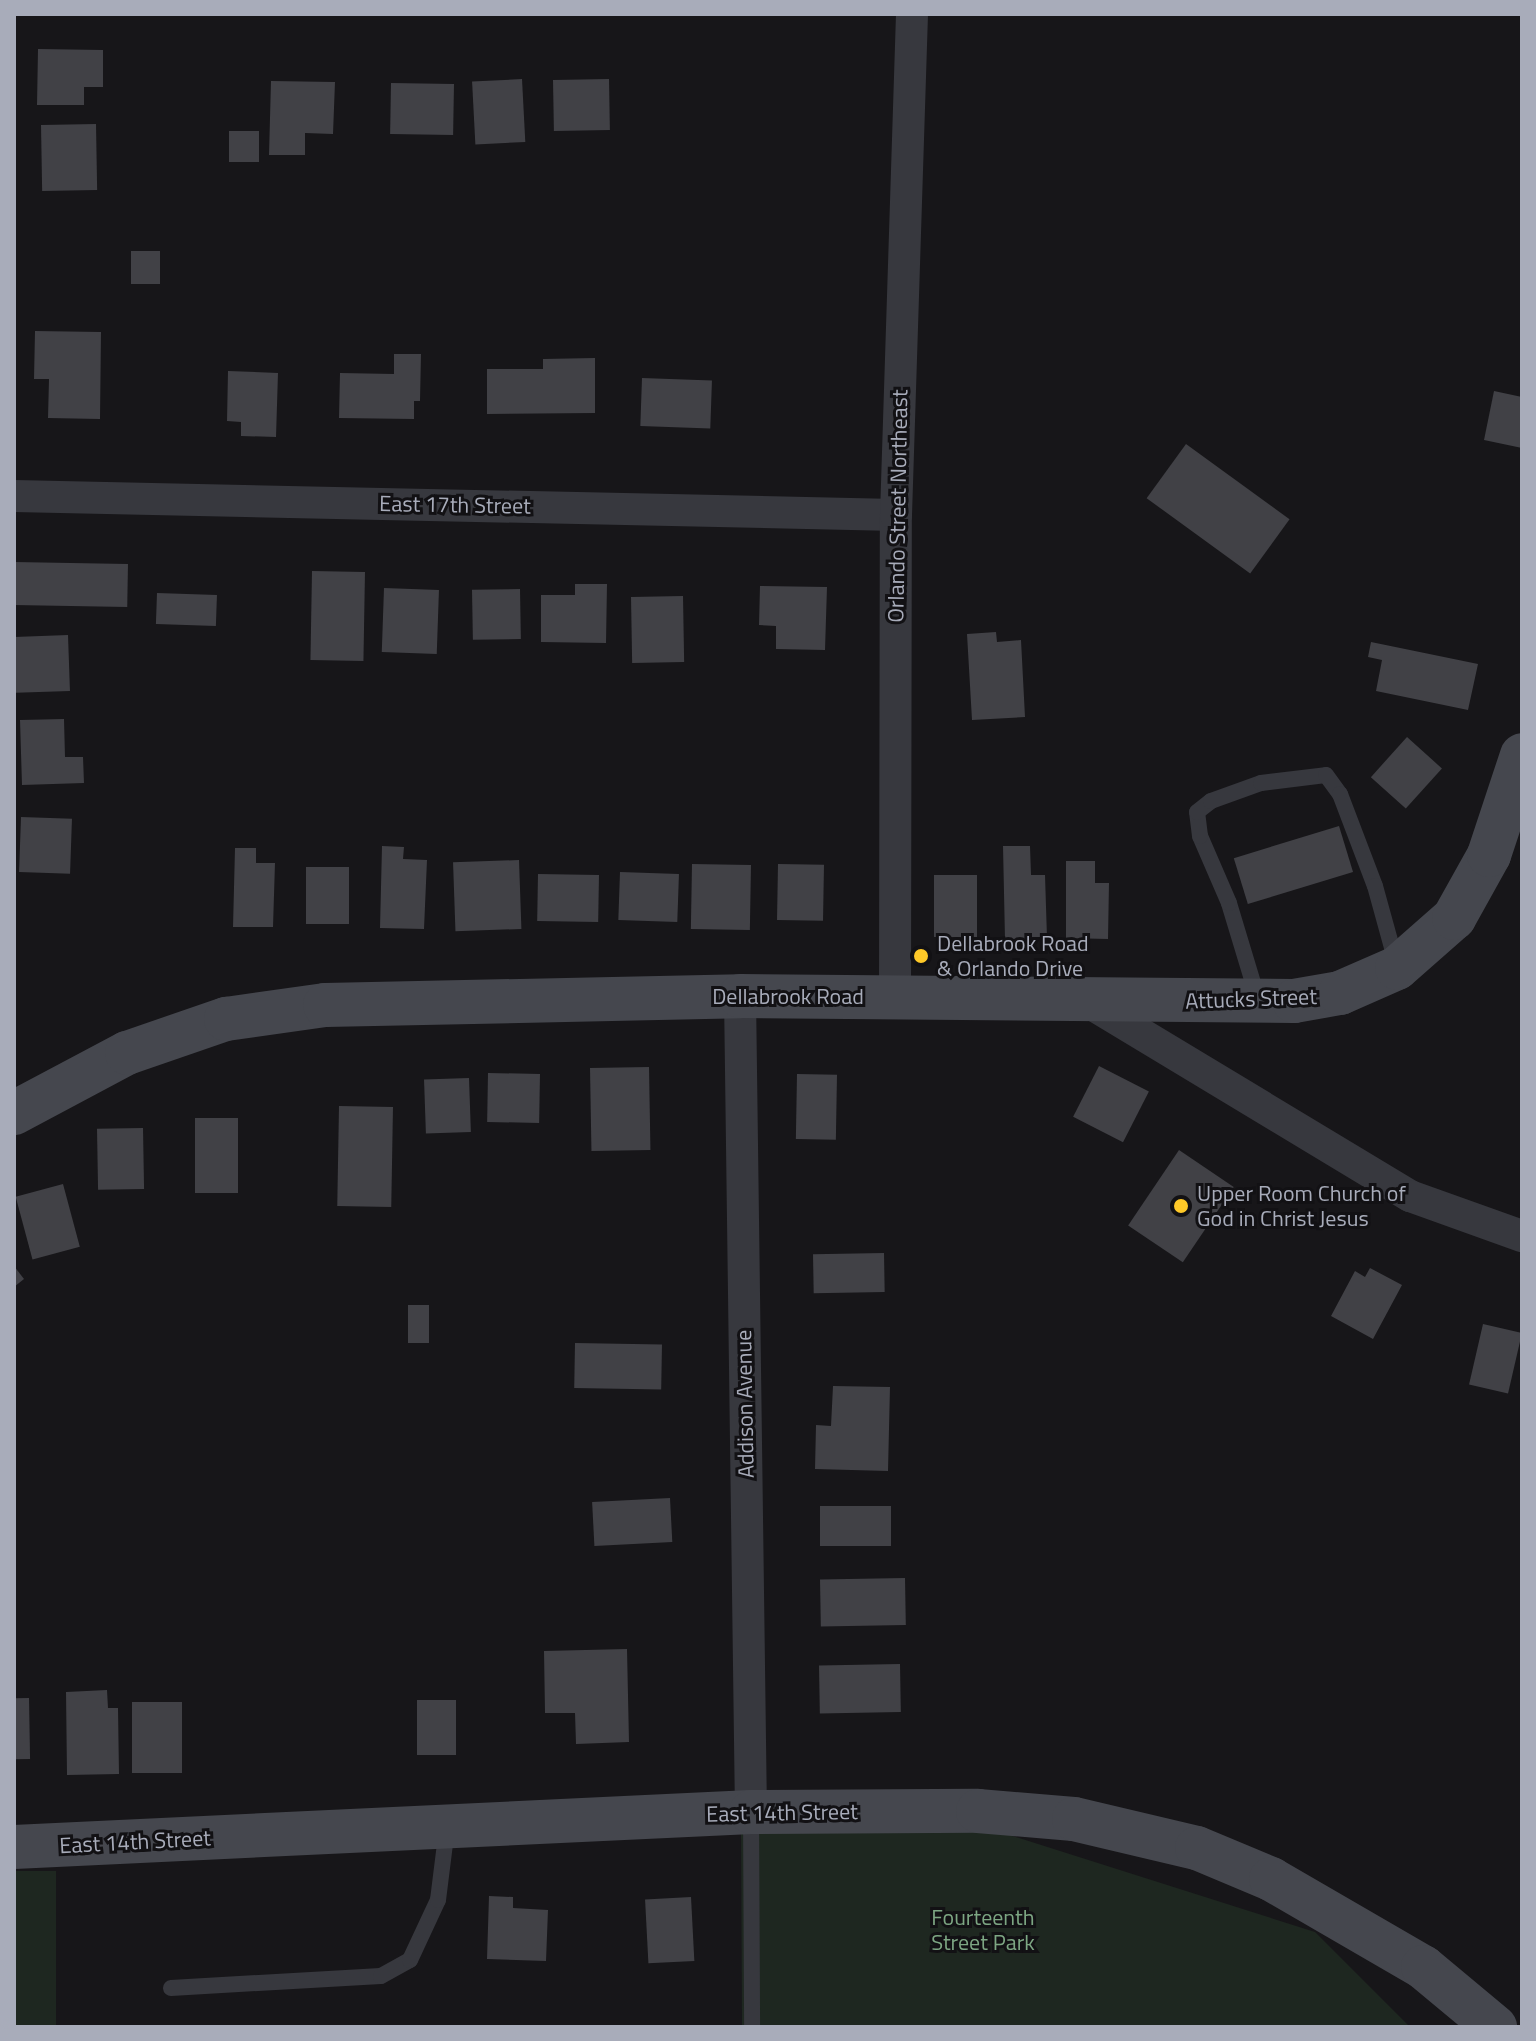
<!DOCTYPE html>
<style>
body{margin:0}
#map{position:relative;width:1536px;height:2041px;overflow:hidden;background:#171619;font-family:"Titillium Web",sans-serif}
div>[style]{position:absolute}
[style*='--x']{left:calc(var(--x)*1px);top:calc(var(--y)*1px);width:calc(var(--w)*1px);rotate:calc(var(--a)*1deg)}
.green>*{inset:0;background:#1e2720;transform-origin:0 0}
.building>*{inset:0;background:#414146;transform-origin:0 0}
.lane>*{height:16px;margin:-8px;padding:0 8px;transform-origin:8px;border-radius:8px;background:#37383e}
.street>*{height:32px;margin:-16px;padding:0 16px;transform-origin:16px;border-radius:16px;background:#37383e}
.secondary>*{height:44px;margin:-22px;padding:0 22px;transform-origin:22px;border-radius:22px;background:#45474e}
.dots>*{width:22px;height:22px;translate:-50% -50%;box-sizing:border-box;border:4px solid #121114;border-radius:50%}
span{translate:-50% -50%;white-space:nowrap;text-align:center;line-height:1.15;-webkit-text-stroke:6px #121114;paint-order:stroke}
.street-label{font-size:22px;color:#a8acba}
.poi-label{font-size:22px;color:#a8acba}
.left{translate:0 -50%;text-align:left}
.park-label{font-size:22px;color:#7da683}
.frame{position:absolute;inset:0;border:16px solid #a8acba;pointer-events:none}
</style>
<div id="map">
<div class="green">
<div style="clip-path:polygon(994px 1830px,1315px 1932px,1410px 2027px,742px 2027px,741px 1833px)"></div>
<div style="left:56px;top:1871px;width:156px;height:42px;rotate:90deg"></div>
</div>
<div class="building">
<div style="clip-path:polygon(38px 49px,103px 50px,103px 87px,84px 87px,84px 105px,37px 105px)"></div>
<div style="left:522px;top:79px;width:63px;height:50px;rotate:87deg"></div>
<div style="left:609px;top:79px;width:51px;height:56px;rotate:89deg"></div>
<div style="clip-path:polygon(271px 81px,335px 82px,333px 134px,305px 133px,305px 155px,269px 155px)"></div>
<div style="left:391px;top:83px;width:63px;height:51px;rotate:1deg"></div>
<div style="left:96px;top:124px;width:66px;height:55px;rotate:89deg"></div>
<div style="left:229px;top:131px;width:30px;height:31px"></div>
<div style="left:131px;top:251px;width:29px;height:33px"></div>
<div style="clip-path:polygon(35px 331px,101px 332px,100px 419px,48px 418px,49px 379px,34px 379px)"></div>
<div style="clip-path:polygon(394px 354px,421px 354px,420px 401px,414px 401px,414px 419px,339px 418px,340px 373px,394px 374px)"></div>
<div style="clip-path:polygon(595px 358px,595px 413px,487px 414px,487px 369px,543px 369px,543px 359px)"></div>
<div style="clip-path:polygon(228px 371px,278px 373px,276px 437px,241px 436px,241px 422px,227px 421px)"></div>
<div style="left:642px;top:378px;width:70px;height:48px;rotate:2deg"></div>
<div style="clip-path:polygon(1494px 391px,1522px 397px,1522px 448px,1484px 440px)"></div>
<div style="left:1186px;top:444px;width:128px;height:67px;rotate:36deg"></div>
<div style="left:14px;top:562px;width:114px;height:43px;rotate:1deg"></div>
<div style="left:312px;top:571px;width:53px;height:89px;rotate:1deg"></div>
<div style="clip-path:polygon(575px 584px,607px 584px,606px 643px,541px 642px,541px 595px,575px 595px)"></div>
<div style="clip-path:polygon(760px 586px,827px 587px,825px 650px,776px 649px,776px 626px,759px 625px)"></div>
<div style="left:384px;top:588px;width:55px;height:64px;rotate:2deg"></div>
<div style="left:520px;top:589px;width:50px;height:48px;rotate:89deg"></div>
<div style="left:157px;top:593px;width:60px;height:31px;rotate:2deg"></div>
<div style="left:683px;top:596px;width:66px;height:52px;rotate:89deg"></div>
<div style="clip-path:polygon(996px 632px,997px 642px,1021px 640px,1025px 717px,972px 720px,967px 634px)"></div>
<div style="left:68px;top:635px;width:56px;height:54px;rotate:88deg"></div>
<div style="clip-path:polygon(1371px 642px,1478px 664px,1468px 710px,1376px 691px,1382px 660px,1368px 657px)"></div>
<div style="clip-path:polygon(64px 719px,65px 757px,83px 757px,84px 783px,22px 785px,20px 720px)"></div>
<div style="left:1407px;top:737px;width:47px;height:54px;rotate:42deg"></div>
<div style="left:21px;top:817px;width:51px;height:55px;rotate:2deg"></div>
<div style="left:1339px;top:826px;width:48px;height:110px;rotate:73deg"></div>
<div style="clip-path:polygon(382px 846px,404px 847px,403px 859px,427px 860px,424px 929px,380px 928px)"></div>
<div style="clip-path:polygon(1003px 846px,1030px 846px,1031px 875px,1045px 875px,1047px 938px,1005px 940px)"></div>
<div style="clip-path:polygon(235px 848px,256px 848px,256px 863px,275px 863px,273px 927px,233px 927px)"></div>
<div style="left:519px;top:860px;width:69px;height:66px;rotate:88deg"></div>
<div style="clip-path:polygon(1066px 861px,1095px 861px,1095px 883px,1109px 883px,1108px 939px,1066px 938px)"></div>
<div style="left:692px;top:864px;width:59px;height:65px;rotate:1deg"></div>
<div style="left:778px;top:864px;width:46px;height:56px;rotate:1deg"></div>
<div style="left:306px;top:867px;width:43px;height:57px"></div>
<div style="left:620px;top:872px;width:59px;height:48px;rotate:2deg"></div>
<div style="left:538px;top:874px;width:61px;height:47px;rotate:1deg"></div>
<div style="left:934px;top:875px;width:43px;height:62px"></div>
<div style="left:1099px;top:1066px;width:56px;height:57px;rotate:27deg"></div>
<div style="left:649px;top:1067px;width:83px;height:59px;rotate:89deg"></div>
<div style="left:488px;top:1073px;width:52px;height:49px;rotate:1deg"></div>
<div style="left:797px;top:1074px;width:40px;height:65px;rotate:1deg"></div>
<div style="left:469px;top:1078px;width:54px;height:45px;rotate:88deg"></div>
<div style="left:339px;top:1106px;width:54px;height:100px;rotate:1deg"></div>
<div style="left:195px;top:1118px;width:43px;height:75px"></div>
<div style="left:143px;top:1128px;width:61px;height:46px;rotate:89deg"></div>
<div style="left:1179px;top:1150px;width:66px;height:91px;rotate:34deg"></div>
<div style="left:63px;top:1184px;width:65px;height:49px;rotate:75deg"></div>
<div style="left:884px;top:1253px;width:39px;height:71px;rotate:89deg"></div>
<div style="clip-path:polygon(14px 1266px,24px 1279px,14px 1287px)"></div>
<div style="clip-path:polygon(1370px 1268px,1402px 1285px,1373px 1339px,1331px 1316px,1355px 1271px,1365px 1277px)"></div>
<div style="left:408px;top:1305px;width:21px;height:38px"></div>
<div style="left:1483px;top:1324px;width:40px;height:62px;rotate:13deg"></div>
<div style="left:575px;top:1343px;width:87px;height:45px;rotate:1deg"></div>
<div style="clip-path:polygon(833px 1386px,890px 1387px,888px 1471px,815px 1469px,816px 1425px,831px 1426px)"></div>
<div style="left:670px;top:1498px;width:44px;height:78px;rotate:87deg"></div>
<div style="left:820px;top:1506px;width:71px;height:40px"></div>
<div style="left:905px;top:1578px;width:47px;height:85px;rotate:89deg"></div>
<div style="clip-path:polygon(627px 1649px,629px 1742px,576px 1744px,575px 1713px,545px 1713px,544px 1651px)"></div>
<div style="left:900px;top:1664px;width:48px;height:81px;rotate:89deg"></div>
<div style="clip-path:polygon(107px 1690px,108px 1708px,118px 1708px,119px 1774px,67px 1775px,66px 1692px)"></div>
<div style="left:29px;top:1698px;width:61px;height:15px;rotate:89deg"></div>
<div style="left:417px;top:1700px;width:39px;height:55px"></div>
<div style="left:132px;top:1702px;width:50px;height:71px"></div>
<div style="clip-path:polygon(489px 1896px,513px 1897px,513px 1908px,548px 1910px,546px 1961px,487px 1959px)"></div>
<div style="left:691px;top:1897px;width:64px;height:46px;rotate:87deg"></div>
</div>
<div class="lane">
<div style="--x:1257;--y:996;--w:97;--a:-106.8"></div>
<div style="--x:1229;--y:903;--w:73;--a:-113.4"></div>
<div style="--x:1200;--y:836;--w:24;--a:-97"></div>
<div style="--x:1197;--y:812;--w:18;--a:-38"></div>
<div style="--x:1211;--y:801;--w:53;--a:-19.8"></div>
<div style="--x:1261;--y:783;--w:65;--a:-7"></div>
<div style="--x:1326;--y:775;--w:24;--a:54"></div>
<div style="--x:1340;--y:794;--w:98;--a:69.2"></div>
<div style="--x:1375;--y:886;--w:79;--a:74.6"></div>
<div style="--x:751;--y:1813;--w:214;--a:89.7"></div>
<div style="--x:171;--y:1988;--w:210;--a:-3.3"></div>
<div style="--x:381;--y:1976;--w:33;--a:-29"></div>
<div style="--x:410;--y:1960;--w:66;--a:-65"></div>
<div style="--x:438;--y:1900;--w:73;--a:-82.9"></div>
</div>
<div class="street">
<div style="--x:14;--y:496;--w:882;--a:1.23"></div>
<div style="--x:740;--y:996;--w:816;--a:89.23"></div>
<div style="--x:895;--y:997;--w:482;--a:-89.9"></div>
<div style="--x:896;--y:515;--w:501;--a:-88.17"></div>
<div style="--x:1085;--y:1000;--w:380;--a:31.1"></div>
<div style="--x:1410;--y:1196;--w:119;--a:19.7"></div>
</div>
<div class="secondary">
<div style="--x:14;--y:1113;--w:128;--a:-28"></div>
<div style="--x:127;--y:1053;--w:105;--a:-19"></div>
<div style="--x:226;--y:1019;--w:100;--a:-8"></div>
<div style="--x:325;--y:1005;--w:415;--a:-1.2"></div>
<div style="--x:740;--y:996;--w:554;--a:0.52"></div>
<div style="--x:1294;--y:1001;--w:47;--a:-9.9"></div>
<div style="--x:1340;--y:993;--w:62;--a:-23.7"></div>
<div style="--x:1397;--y:968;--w:76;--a:-41.3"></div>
<div style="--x:1454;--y:918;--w:72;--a:-60.9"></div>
<div style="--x:1489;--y:855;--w:105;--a:-71.7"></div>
<div style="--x:14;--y:1847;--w:738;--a:-2.72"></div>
<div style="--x:751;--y:1812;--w:227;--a:-0.3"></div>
<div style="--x:978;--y:1811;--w:96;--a:4.8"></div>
<div style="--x:1074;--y:1819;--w:126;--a:13.3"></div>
<div style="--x:1197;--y:1848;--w:80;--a:22.7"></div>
<div style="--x:1271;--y:1879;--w:176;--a:30.1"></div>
<div style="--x:1423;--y:1967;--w:94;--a:39.8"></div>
</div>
<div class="dots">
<div style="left:921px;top:956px;background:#ffc928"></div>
<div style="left:1181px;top:1206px;background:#ffc928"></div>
</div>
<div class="street-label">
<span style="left:455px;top:505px;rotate:1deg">East 17th Street</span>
<span style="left:898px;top:506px;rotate:-89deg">Orlando Street Northeast</span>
<span style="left:788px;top:997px">Dellabrook Road</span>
<span style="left:1251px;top:999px;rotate:-2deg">Attucks Street</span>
<span style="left:745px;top:1404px;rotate:-91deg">Addison Avenue</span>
<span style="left:782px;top:1813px;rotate:-1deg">East 14th Street</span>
<span style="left:135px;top:1842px;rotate:-3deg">East 14th Street</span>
</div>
<div class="poi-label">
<span class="left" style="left:937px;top:956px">Dellabrook Road<br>&amp; Orlando Drive</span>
<span class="left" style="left:1197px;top:1206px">Upper Room Church of<br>God in Christ Jesus</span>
</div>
<div class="park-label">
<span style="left:983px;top:1930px">Fourteenth<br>Street Park</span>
</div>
<div class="frame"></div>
</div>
